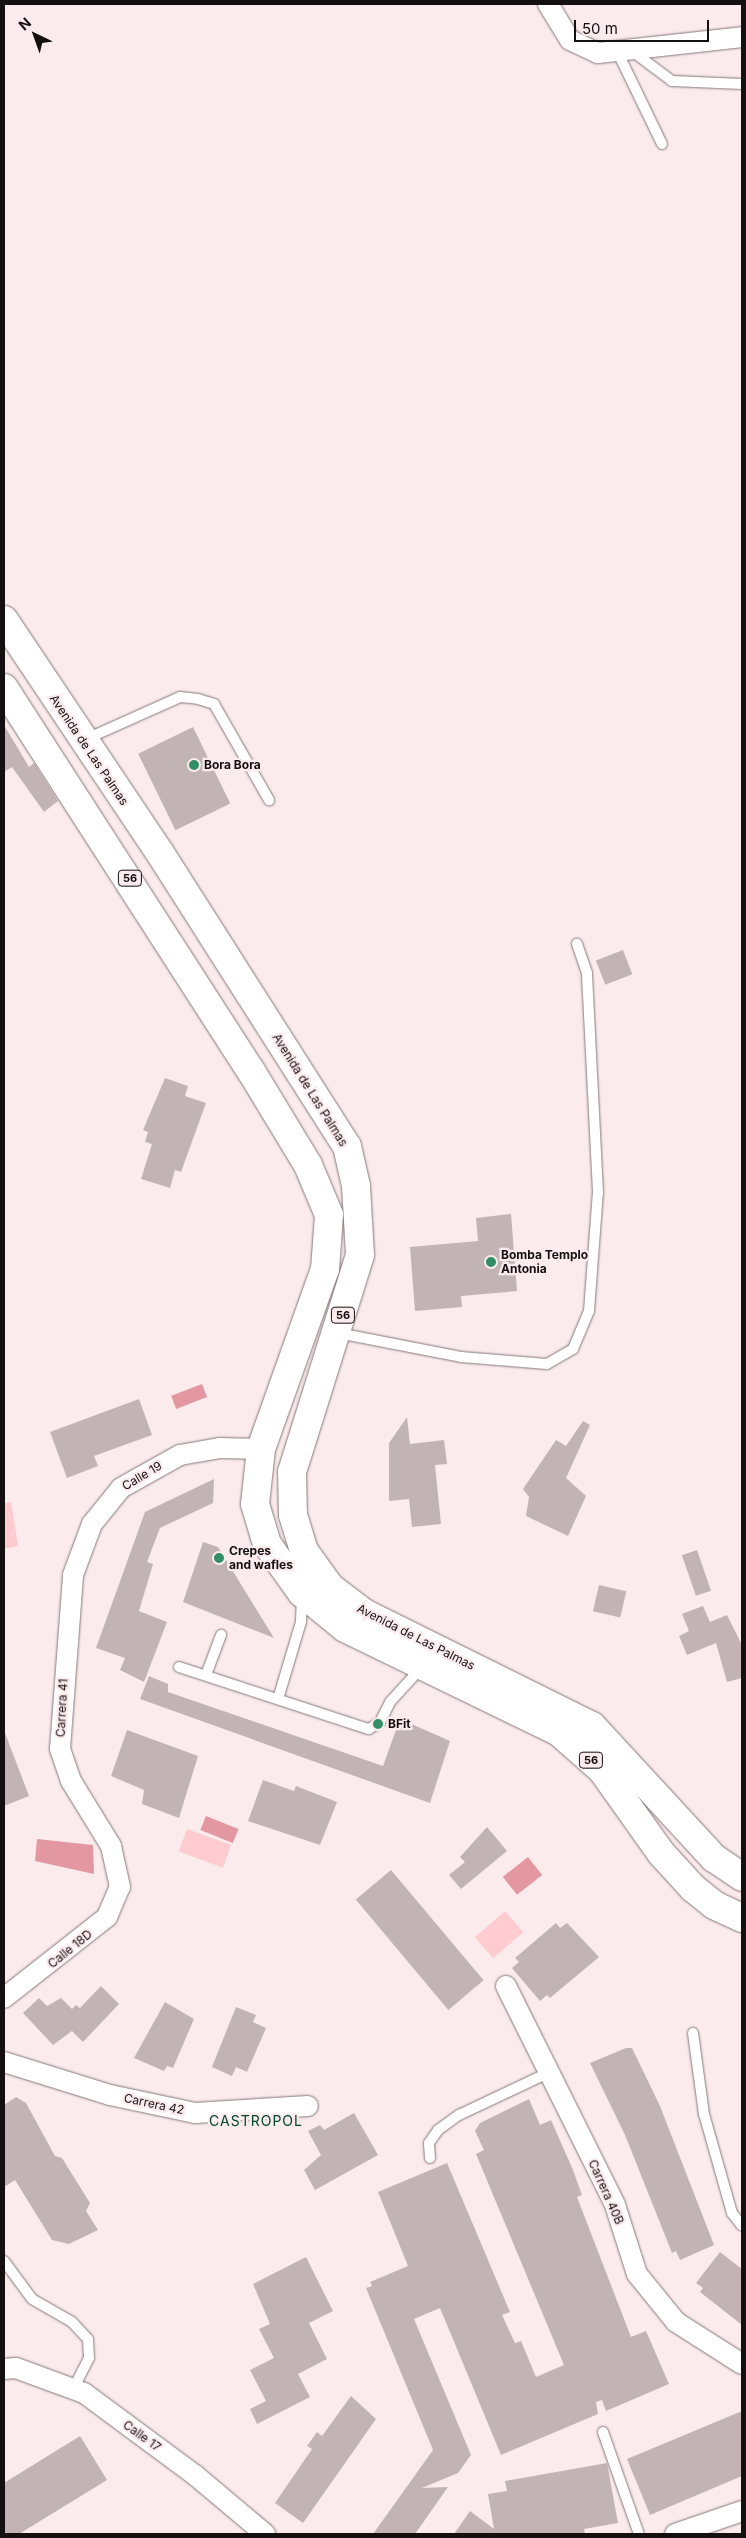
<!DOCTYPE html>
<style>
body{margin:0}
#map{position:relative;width:746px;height:2538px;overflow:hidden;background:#fbebed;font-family:Inter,sans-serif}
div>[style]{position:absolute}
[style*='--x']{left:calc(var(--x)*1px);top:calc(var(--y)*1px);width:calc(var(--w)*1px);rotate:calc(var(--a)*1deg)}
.green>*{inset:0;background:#fdcbd0;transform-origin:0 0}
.water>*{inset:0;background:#e397a1;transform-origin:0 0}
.building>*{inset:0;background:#c2b4b5;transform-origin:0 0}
.roads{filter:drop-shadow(0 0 1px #857879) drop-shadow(0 0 1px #857879)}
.lane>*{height:10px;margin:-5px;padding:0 5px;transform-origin:5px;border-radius:5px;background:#fff}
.street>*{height:20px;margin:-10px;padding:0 10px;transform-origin:10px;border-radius:10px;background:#fff}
.primary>*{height:28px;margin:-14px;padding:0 14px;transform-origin:14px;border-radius:14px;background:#fff}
.dots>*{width:14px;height:14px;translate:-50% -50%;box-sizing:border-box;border:2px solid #fbebed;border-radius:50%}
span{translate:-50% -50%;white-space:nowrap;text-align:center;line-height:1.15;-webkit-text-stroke:4.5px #fbebed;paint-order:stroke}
.shield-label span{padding:1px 4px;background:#fbebed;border:1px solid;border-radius:4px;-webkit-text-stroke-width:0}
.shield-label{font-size:11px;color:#140f10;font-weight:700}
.street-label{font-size:12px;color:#140f10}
.poi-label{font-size:12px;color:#140f10;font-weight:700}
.left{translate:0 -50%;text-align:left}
.neighbourhood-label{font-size:14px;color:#00482d;letter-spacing:1px}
.frame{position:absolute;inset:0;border:5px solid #140f10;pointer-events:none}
.north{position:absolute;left:10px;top:10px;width:50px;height:50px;-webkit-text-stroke:4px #fbebed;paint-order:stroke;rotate:318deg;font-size:14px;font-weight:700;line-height:20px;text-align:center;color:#140f10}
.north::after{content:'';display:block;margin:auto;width:18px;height:22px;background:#140f10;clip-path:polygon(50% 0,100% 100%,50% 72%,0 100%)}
.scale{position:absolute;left:574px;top:20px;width:135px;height:22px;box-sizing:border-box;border:2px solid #140f10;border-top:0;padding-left:6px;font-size:15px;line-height:18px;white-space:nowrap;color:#140f10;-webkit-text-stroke:4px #fbebed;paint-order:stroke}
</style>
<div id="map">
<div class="green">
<div style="clip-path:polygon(11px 1502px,18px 1546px,4px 1549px,4px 1503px)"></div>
<div style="left:187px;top:1829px;width:47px;height:24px;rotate:20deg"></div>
<div style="left:505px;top:1911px;width:28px;height:40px;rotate:49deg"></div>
</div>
<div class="water">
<div style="left:202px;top:1384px;width:14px;height:33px;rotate:69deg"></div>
<div style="left:206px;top:1816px;width:35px;height:15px;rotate:22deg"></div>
<div style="clip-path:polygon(37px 1839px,93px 1845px,94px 1874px,35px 1861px)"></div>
<div style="left:528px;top:1857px;width:23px;height:32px;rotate:52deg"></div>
</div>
<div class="building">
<div style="clip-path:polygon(4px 725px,29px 767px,34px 763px,58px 801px,44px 812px,12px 767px,4px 772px)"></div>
<div style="left:193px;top:727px;width:85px;height:61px;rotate:64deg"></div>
<div style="left:623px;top:950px;width:26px;height:29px;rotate:69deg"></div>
<div style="clip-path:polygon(165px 1078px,188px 1086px,185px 1096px,206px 1103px,181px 1172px,175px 1170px,170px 1188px,141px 1179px,152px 1144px,145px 1142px,148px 1132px,143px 1130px)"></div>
<div style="clip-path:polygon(511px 1214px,517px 1291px,461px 1296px,462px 1307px,415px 1311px,410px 1247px,478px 1241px,476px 1218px)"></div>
<div style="clip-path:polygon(139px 1399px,152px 1435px,94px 1456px,98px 1466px,67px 1478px,50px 1432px)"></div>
<div style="clip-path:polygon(407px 1417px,410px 1444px,444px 1440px,447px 1464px,435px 1465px,441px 1524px,412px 1527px,409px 1499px,389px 1501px,389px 1443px)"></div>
<div style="clip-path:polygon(583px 1421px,590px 1425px,566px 1478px,586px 1496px,568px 1536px,526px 1516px,529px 1497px,523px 1489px,556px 1440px,566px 1446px)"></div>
<div style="clip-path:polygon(214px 1479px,213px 1503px,160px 1528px,147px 1562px,153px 1564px,139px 1611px,167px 1622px,144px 1682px,120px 1670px,125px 1658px,96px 1648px,145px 1512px)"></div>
<div style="clip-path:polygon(203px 1542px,218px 1547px,274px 1638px,183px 1602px)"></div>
<div style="left:697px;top:1550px;width:43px;height:16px;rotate:71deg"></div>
<div style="left:599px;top:1585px;width:28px;height:27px;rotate:13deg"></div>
<div style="clip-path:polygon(703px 1606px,710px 1622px,727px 1615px,742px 1645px,742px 1678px,727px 1682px,716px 1643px,687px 1655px,679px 1636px,689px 1631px,682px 1614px)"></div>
<div style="clip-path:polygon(149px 1676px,168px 1684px,168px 1692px,383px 1766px,400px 1719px,450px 1741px,430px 1803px,140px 1699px)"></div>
<div style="clip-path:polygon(127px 1730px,198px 1756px,179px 1818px,142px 1804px,144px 1790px,111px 1776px)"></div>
<div style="clip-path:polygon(5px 1733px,29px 1796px,4px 1806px,4px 1734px)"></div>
<div style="clip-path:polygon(263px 1780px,294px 1791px,296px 1786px,337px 1802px,320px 1845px,248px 1821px)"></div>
<div style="clip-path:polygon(487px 1827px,507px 1851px,461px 1889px,449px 1875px,465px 1862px,460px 1857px)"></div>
<div style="left:391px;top:1870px;width:144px;height:46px;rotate:50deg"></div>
<div style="clip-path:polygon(556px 1923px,560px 1928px,567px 1923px,599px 1957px,550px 1998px,547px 1995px,540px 2001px,512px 1968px,519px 1962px,515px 1958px)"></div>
<div style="clip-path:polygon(101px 1986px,119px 2004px,83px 2042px,72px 2031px,53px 2045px,23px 2013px,39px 1998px,47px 2006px,61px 1998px,72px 2009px,76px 2005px,80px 2008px)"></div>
<div style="clip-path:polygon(165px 2002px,194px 2019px,173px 2068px,167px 2066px,164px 2071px,134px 2058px)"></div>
<div style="clip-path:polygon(236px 2007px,256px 2015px,253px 2022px,266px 2028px,247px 2072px,236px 2067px,232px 2076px,212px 2067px)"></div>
<div style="clip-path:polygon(626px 2048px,632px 2048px,660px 2106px,714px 2245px,680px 2260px,676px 2251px,672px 2253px,625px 2135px,590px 2063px)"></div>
<div style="clip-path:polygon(16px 2097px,26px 2103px,55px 2156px,62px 2158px,90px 2203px,86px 2211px,98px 2230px,69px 2244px,52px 2240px,15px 2180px,4px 2187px,4px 2105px)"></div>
<div style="clip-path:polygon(529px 2099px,540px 2125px,551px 2120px,573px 2170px,582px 2195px,577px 2197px,631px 2337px,646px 2331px,669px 2384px,606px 2411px,602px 2400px,596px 2402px,598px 2414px,501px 2455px,440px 2308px,414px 2319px,471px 2455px,458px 2473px,422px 2488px,448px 2487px,415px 2534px,373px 2534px,433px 2450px,366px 2288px,372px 2286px,370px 2282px,408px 2266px,378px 2192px,447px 2163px,510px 2312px,502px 2315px,515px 2343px,521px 2341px,536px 2377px,564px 2365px,476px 2154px,484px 2150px,475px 2131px,480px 2123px)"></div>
<div style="clip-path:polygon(354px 2113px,378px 2155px,315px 2190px,304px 2170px,321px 2155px,308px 2131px,320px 2125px,324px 2130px)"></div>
<div style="clip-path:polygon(720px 2252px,742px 2269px,742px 2325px,700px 2292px,703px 2288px,696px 2283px)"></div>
<div style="clip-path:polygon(306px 2257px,333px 2311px,309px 2323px,327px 2359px,298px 2374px,310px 2397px,257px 2424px,250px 2409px,266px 2401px,250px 2370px,274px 2358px,259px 2329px,270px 2324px,253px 2284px)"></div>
<div style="clip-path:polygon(351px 2396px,376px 2419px,303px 2523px,275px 2503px,312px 2449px,307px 2446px,317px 2432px,322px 2436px)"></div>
<div style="clip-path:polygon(742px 2411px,742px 2476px,650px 2515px,627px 2459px)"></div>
<div style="clip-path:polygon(80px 2436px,107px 2480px,19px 2534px,4px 2534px,4px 2483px)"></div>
<div style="clip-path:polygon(607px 2463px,618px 2523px,584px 2529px,585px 2534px,454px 2534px,470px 2511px,494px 2529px,488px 2494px,507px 2491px,505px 2481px)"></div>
</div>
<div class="roads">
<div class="lane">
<div style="--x:632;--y:51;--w:50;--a:36.9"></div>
<div style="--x:672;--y:81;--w:70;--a:2.5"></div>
<div style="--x:618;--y:53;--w:101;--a:64.2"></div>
<div style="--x:84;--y:740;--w:105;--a:-24.1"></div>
<div style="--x:180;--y:697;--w:18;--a:6"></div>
<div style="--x:198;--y:699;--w:17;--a:17"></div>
<div style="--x:214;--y:704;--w:111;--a:60.2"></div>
<div style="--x:338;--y:1333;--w:125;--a:11"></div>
<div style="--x:461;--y:1357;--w:86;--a:4.7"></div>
<div style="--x:547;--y:1364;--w:30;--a:-30"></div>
<div style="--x:573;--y:1349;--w:41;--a:-67.2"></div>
<div style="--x:589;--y:1311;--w:119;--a:-85.7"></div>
<div style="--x:598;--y:1192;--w:219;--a:-92.9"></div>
<div style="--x:587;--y:973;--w:31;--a:-109"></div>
<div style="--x:179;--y:1667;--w:200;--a:18.1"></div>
<div style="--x:369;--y:1729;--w:13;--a:-32"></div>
<div style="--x:380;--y:1722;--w:22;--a:-63"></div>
<div style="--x:390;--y:1702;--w:46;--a:-47.6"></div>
<div style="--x:206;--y:1675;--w:43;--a:-69.4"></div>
<div style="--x:278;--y:1699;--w:80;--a:-73.4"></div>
<div style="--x:301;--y:1622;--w:23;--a:-88"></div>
<div style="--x:693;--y:2033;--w:82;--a:82.3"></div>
<div style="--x:704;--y:2114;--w:103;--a:74.2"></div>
<div style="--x:732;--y:2213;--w:16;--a:52"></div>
<div style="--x:430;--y:2158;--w:15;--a:-94"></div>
<div style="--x:429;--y:2143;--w:16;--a:-55"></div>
<div style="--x:438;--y:2130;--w:26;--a:-36"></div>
<div style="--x:459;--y:2115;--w:98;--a:-25.3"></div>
<div style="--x:4;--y:2261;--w:47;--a:53.6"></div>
<div style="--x:32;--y:2299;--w:46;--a:29.9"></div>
<div style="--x:72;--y:2322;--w:23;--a:47"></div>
<div style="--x:88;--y:2339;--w:19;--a:87"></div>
<div style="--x:89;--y:2358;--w:37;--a:117"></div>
<div style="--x:603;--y:2432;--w:108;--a:70.6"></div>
</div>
<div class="street">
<div style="--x:548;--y:4;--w:42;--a:58.6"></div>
<div style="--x:570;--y:40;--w:31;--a:25"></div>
<div style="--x:598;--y:53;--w:145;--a:-6.3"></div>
<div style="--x:506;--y:1986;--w:245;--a:63.5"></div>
<div style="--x:615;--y:2205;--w:72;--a:72.3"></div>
<div style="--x:637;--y:2274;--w:62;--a:50.9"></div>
<div style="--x:676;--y:2322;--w:78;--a:32.5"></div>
<div style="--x:4;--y:1998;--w:131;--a:-38.2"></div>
<div style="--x:107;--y:1917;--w:33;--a:-67"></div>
<div style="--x:120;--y:1887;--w:42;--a:-102.4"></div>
<div style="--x:111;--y:1846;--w:76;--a:-121.6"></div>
<div style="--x:71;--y:1781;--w:34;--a:-109"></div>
<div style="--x:60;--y:1749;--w:174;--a:-85.7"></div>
<div style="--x:73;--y:1575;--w:54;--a:-69.6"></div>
<div style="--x:92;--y:1524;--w:46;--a:-51.1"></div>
<div style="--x:121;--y:1488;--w:68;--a:-29.2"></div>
<div style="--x:180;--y:1455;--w:41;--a:-9.9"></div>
<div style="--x:220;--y:1448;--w:41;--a:1.4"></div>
<div style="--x:4;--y:2062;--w:111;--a:17.3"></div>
<div style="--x:110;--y:2095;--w:87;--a:12"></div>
<div style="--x:195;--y:2113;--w:113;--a:-3.5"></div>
<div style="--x:4;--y:2369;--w:12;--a:-5"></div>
<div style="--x:16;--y:2368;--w:72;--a:20.2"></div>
<div style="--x:84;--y:2393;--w:138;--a:36.5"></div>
<div style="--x:195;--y:2475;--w:92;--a:40.1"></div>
<div style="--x:675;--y:2534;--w:71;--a:-18.9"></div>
</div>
<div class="primary">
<div style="--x:4;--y:620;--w:280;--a:56.2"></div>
<div style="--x:160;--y:853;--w:348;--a:57.5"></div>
<div style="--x:347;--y:1146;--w:41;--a:77.3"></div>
<div style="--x:356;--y:1186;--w:69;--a:86.7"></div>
<div style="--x:360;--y:1255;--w:227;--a:107.4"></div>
<div style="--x:292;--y:1472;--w:43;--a:88.7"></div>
<div style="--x:293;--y:1515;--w:38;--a:73"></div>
<div style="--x:304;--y:1551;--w:44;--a:54.2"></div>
<div style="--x:330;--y:1587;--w:43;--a:37.4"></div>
<div style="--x:364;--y:1613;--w:254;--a:26.4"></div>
<div style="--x:592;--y:1726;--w:180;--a:47.3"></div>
<div style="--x:714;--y:1858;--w:34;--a:34"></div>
<div style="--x:4;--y:688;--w:456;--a:57.2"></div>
<div style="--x:251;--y:1071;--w:110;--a:58.8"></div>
<div style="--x:308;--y:1165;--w:54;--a:67.2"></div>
<div style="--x:329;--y:1215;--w:54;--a:94.2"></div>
<div style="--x:325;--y:1269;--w:191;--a:109.6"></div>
<div style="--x:261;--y:1449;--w:55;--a:96.2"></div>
<div style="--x:255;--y:1504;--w:42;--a:73.3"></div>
<div style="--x:267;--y:1544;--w:60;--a:54.5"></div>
<div style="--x:302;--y:1593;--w:55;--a:39.1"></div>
<div style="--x:345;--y:1628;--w:238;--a:25.9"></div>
<div style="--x:559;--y:1732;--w:57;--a:41.5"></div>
<div style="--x:602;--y:1770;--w:102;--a:54.6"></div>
<div style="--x:661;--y:1853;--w:47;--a:47.6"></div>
<div style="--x:693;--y:1888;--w:27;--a:39"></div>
<div style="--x:714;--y:1905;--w:31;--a:25"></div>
</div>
</div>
<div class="dots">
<div style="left:194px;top:765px;background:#328e65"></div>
<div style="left:491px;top:1262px;background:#328e65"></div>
<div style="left:219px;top:1558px;background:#328e65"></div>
<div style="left:378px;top:1724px;background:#328e65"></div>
</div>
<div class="shield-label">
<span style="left:130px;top:878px">56</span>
<span style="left:343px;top:1315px">56</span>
<span style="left:591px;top:1760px">56</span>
</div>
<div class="street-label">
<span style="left:89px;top:750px;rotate:56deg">Avenida de Las Palmas</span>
<span style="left:310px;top:1090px;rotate:58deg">Avenida de Las Palmas</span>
<span style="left:142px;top:1476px;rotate:-31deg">Calle 19</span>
<span style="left:416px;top:1637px;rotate:27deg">Avenida de Las Palmas</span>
<span style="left:62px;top:1708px;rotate:-87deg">Carrera 41</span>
<span style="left:70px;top:1949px;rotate:-39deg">Calle 18D</span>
<span style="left:154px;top:2104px;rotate:12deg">Carrera 42</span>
<span style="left:606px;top:2192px;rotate:66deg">Carrera 40B</span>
<span style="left:142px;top:2436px;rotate:36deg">Calle 17</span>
</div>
<div class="poi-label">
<span class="left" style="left:204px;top:765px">Bora Bora</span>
<span class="left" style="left:501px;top:1262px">Bomba Templo<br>Antonia</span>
<span class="left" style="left:229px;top:1558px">Crepes<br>and wafles</span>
<span class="left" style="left:388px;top:1724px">BFit</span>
</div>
<div class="neighbourhood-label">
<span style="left:256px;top:2121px">CASTROPOL</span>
</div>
<div class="frame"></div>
<div class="north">N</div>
<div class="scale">50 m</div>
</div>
